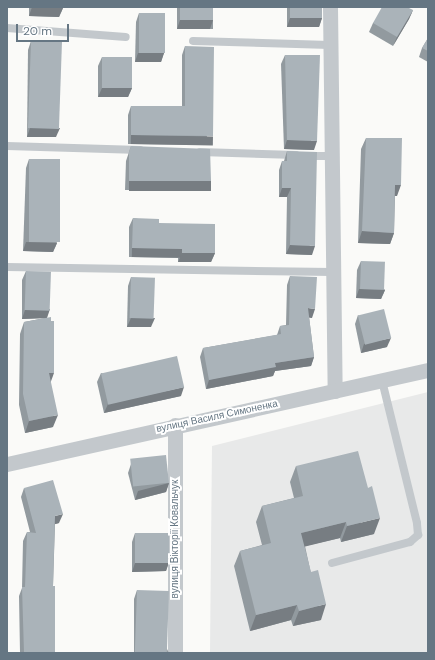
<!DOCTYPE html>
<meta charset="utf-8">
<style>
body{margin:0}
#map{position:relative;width:435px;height:660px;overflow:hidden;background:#fafaf8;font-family:"DM Sans",sans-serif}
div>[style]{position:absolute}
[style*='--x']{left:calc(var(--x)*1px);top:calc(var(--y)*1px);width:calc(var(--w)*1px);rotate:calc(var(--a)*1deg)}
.built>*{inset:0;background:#e8e9e9}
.lane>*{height:8px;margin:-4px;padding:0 4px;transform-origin:4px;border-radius:4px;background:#c3c8cc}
.street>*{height:15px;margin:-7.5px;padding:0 7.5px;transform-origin:7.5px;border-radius:7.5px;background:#c3c8cc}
.wall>*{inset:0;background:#929a9f;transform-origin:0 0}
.shaded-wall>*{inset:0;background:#777d82;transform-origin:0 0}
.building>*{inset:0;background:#aab3b9;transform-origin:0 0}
span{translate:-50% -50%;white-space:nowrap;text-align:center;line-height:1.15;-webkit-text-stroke:4px #fff;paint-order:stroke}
.street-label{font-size:10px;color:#657683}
.frame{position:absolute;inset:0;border:8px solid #657683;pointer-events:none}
.scale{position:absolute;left:16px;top:24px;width:53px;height:18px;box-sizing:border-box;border:2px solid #657683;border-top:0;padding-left:5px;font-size:12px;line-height:14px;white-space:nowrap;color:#657683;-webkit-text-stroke:3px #fff;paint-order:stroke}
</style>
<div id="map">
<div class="built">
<div style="clip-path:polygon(428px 392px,428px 653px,210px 653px,212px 446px)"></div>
</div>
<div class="lane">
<div style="--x:7;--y:28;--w:119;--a:4.3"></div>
<div style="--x:193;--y:41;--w:137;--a:1.7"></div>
<div style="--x:7;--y:146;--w:133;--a:1.7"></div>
<div style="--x:200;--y:152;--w:96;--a:1.8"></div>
<div style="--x:308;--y:156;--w:23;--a:0"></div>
<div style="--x:7;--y:267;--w:325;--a:0.9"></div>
<div style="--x:332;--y:563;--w:81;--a:-15.1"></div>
<div style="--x:410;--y:542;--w:11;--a:-41"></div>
<div style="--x:418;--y:535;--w:12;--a:-95"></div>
<div style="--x:417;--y:523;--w:146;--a:-103.8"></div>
</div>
<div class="street">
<div style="--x:330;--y:7;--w:384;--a:89.3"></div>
<div style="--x:7;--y:464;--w:431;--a:-12.6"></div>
<div style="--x:175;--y:653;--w:228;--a:-90"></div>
</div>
<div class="wall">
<div style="clip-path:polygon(29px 7px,63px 7px,63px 8px,59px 17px,29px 16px)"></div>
<div style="left:177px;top:7px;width:36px;height:22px"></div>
<div style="clip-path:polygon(287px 7px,322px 7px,322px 18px,319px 27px,287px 27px)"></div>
<div style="clip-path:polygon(413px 10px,409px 19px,393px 46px,369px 32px,373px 23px)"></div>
<div style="clip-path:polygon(139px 13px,164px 53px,161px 62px,135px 62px,136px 22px)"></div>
<div style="clip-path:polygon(428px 38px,428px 62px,419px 57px,422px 48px)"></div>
<div style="clip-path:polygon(31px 41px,56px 137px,27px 137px,28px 50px)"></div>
<div style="clip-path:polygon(185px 46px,209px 145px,128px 144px,128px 115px,131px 106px,182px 106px,182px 55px)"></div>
<div style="clip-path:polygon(285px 55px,314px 150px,284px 149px,281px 64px)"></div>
<div style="clip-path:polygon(102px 57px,132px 88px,128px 97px,98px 97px,98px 66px)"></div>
<div style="clip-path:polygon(366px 138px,397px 196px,395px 196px,394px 233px,390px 244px,358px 243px,361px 149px)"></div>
<div style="clip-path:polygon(131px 146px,211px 181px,207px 190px,125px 190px,126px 161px)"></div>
<div style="clip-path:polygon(287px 151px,312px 255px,286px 254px,287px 197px,279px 197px,279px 170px,282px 161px,284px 161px)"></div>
<div style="clip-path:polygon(29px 159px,57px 243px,53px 252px,23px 251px,26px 168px)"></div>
<div style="clip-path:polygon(133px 218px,159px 223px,215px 253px,211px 262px,178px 262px,178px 258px,129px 257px,129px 227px)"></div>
<div style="clip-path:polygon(361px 261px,385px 290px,381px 299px,356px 298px,357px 270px)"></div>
<div style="clip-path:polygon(26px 271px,47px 318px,53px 427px,25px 433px,19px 405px,20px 334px,24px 322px,45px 318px,22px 319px,22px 280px)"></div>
<div style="clip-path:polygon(290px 276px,312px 318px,309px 317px,314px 357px,311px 366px,275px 371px,273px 376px,206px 389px,200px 357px,203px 348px,277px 335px,280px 326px,286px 325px,287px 285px)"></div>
<div style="clip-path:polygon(131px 277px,151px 327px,127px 327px,128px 286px)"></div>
<div style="clip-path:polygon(358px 315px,387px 347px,361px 353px,355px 324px)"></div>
<div style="clip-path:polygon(101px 373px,181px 396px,104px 413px,97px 382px)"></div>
<div style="clip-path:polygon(131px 464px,169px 483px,166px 492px,135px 500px,128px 473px)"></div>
<div style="clip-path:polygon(296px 466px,374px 534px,341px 542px,340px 538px,305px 546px,321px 620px,293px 626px,291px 620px,250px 631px,234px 566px,240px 551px,262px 545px,256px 522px,262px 506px,294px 498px,290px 482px)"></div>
<div style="clip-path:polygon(24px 488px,59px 523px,55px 524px,53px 586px,55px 653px,20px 653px,19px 596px,22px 588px,23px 541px,27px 532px,30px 532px,21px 497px)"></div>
<div style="clip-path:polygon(135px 533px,169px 562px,166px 571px,132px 572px,132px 542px)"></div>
<div style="clip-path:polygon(137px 590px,169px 653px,134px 653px,134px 599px)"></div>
</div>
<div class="shaded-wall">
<div style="clip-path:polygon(32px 7px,63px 8px,59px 17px,29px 16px)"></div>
<div style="clip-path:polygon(413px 10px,409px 19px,393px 46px,397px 37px)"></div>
<div style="clip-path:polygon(290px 18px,322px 18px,319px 27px,287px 27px)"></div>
<div style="clip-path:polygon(180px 20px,213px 20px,210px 29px,177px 29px)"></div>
<div style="clip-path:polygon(138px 53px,164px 53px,161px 62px,135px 62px)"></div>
<div style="clip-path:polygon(102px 88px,132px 88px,128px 97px,98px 97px)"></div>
<div style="clip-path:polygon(30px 128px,60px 128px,56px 137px,27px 137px)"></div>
<div style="left:131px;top:135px;width:82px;height:9px;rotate:1deg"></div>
<div style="clip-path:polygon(287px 140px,317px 141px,314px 150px,284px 149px)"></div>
<div style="left:129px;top:181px;width:82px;height:10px"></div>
<div style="clip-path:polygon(395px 185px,401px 185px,397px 196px,391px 196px)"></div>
<div style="clip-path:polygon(282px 188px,291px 188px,287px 197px,279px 197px)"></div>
<div style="clip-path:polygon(362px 231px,394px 233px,390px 244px,358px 243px)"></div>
<div style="clip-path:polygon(26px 242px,57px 243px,53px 252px,23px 251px)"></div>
<div style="clip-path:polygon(290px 245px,315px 246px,312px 255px,286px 254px)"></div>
<div style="left:132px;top:248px;width:50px;height:9px;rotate:1deg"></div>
<div style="clip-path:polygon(182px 253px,215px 253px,211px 262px,178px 262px)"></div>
<div style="clip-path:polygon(359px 289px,385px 290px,381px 299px,356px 298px)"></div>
<div style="clip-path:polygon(308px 308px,315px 309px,312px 318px,304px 317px)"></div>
<div style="clip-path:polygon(50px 309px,47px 318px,22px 319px,25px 310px)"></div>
<div style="clip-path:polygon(131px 318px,155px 318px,151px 327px,127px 327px)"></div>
<div style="clip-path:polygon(391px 338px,387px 347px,361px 353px,364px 344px)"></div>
<div style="clip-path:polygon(314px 357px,311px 366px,275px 371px,273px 376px,206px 389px,209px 380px,275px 363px)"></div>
<div style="clip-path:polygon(49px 373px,54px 373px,50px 384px)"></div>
<div style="clip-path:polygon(184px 387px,181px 396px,104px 413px,108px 404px)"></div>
<div style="clip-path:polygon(58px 415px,53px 427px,25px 433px,29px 421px)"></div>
<div style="clip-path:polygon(169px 483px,166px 492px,135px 500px,138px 491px)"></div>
<div style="clip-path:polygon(63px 514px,59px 523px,52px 525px,55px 516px)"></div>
<div style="clip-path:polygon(380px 518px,374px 534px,341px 542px,347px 526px)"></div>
<div style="clip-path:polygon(346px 522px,340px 538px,295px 549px,301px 533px)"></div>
<div style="clip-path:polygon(169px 562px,166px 571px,132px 572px,135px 563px)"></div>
<div style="clip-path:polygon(326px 604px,321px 620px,293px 626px,299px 611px)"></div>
<div style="clip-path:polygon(297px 605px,291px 620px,250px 631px,256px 615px)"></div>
</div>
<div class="building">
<div style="clip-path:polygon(32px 7px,63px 7px,63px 8px)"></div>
<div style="left:180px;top:7px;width:33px;height:13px"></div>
<div style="left:290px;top:7px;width:32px;height:11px"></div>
<div style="clip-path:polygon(382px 7px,407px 7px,413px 10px,397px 37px,373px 23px)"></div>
<div style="left:139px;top:13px;width:26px;height:40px"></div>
<div style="clip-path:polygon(428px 38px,428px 51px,422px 48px)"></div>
<div style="left:31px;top:41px;width:31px;height:87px;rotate:2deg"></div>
<div style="clip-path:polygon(185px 46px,214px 47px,213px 136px,131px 135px,131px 106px,185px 106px)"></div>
<div style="clip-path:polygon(285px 55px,320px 55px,317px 141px,287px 140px)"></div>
<div style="left:102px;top:57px;width:30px;height:31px"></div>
<div style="clip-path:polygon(366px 138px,402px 138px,401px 185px,395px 185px,394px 233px,362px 231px)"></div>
<div style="clip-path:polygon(131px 146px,210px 149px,211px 181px,129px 181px,129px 152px)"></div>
<div style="clip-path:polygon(287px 151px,317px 152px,315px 246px,290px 245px,291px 188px,282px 188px,282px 161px,287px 161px)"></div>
<div style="left:29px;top:159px;width:31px;height:83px"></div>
<div style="clip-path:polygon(133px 218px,159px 219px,159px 223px,215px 224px,215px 253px,182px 253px,182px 249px,132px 248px)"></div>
<div style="left:361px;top:261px;width:24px;height:28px;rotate:2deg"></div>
<div style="left:26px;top:271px;width:25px;height:39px;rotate:2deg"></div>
<div style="clip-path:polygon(290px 276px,317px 277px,315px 309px,308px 308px,314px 357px,275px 363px,276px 367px,209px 380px,203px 348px,281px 334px,280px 326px,289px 325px)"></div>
<div style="left:131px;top:277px;width:24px;height:41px;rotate:2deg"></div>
<div style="left:384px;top:309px;width:30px;height:27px;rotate:76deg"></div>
<div style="clip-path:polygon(51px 317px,51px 321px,54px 321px,54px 373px,49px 373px,58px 415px,29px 421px,23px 394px,24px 322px)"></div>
<div style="left:177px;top:356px;width:32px;height:78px;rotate:77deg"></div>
<div style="clip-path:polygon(358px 451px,368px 488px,372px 486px,380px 518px,347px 526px,346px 522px,301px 533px,311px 572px,318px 570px,326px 604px,299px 611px,297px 605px,256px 615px,240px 551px,271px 543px,262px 506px,303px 496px,296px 466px)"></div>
<div style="left:166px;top:455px;width:28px;height:36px;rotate:84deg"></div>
<div style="clip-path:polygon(53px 480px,63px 514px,55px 516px,53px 586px,55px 586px,55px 653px,24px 653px,22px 587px,25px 587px,27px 532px,36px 533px,24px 488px)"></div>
<div style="left:135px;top:533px;width:34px;height:30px"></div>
<div style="left:137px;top:590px;width:32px;height:63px;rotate:2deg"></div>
</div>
<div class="street-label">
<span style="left:217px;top:416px;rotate:-12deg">вулиця Василя Симоненка</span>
<span style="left:175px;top:539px;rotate:-90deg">вулиця Вікторії Ковальчук</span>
</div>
<div class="frame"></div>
<div class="scale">20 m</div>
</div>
